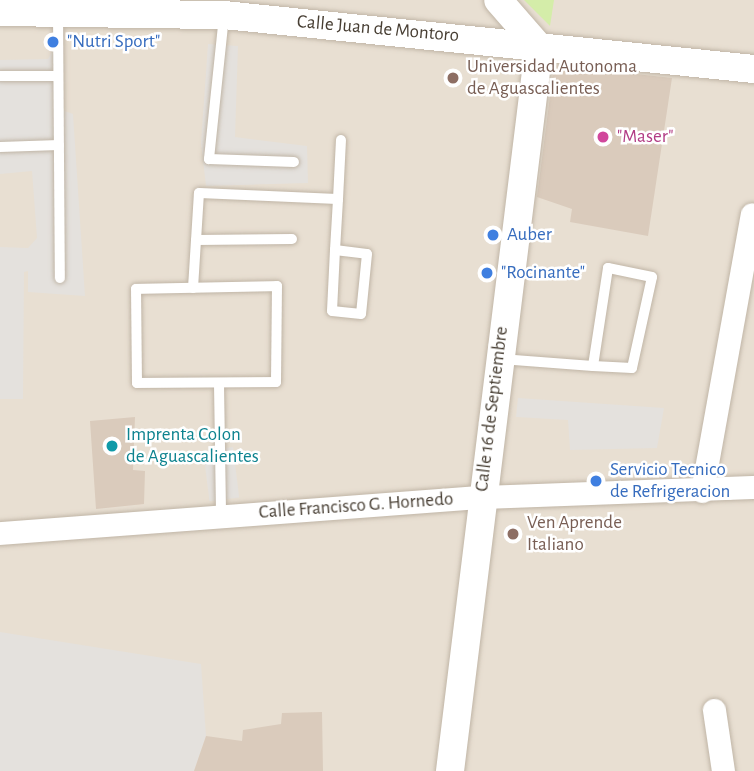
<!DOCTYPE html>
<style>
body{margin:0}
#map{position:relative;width:754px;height:771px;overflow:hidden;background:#f4eee4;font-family:"Alegreya Sans",sans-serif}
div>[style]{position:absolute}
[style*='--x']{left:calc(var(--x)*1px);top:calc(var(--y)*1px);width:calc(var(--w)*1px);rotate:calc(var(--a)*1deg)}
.residential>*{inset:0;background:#e8dfd2;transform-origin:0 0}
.green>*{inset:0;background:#d4eda9}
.parking>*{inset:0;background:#e4e1dd;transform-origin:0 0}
.building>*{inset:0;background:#dacbbc}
.roads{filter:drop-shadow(0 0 2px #c0b5a6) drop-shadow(0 0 2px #c0b5a6)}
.service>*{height:10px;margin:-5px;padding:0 5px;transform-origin:5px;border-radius:5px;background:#fff}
.minor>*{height:23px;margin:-11.5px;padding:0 11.5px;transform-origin:11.5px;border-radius:11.5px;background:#fff}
.tertiary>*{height:28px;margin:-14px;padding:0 14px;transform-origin:14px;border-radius:14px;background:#fff}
.dots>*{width:19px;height:19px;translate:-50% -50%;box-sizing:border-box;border:4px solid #fff;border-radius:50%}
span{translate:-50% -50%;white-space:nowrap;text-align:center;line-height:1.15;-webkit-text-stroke:5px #fff;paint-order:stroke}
.street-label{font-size:19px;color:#473e33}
.shop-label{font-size:19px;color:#366cbe}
.left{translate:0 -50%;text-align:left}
.education-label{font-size:19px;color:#785e54}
.hotel-label{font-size:19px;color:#b23c85}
.culture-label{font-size:19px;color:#0d838f}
</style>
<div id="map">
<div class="residential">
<div style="left:0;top:0;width:754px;height:771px"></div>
</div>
<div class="green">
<div style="clip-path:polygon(524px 0,554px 0,550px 26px)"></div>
</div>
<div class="parking">
<div style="clip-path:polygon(64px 30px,53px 107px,73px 114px,85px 296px,28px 292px,28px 271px,24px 272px,23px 399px,0 399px,0 247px,28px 248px,37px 238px,32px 171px,0 174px,0 60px,48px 59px)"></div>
<div style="clip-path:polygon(208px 44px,238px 46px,235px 137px,307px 146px,308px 183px,206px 186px,201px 143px)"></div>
<div style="clip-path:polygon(518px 398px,664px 408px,657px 448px,570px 450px,568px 420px,516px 417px)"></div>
<div style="left:233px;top:447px;width:51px;height:30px;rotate:83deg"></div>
<div style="clip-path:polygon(0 632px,201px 664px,206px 736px,194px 771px,0 771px)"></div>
</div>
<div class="building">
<div style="clip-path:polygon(554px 65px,672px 78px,648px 236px,570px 222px,572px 209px,537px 197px)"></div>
<div style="clip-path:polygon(135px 417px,133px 470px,145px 471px,144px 504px,96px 509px,90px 421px)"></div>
<div style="clip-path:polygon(322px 712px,323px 771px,194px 771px,206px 736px,242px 741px,243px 730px,281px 724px,282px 713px)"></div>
</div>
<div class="roads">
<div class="service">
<div style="--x:58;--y:14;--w:264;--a:89.6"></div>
<div style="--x:224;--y:16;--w:144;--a:96"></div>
<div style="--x:209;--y:159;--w:85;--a:2"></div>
<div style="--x:0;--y:76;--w:58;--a:0"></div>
<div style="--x:0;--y:147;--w:59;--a:-1.9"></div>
<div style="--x:196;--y:240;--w:96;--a:-0.6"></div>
<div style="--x:335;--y:250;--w:32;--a:7"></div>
<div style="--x:367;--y:254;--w:60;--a:95.7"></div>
<div style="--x:361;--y:314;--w:29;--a:-174"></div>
<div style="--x:332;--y:311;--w:61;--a:-87.2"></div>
<div style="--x:335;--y:250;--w:51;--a:-86.6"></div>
<div style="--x:338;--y:199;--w:59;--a:-87.1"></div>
<div style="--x:277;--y:286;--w:96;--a:90.6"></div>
<div style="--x:276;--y:382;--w:139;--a:179.6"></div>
<div style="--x:137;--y:383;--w:94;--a:-90.6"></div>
<div style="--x:136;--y:289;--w:141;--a:-1.2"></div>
<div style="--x:193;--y:288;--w:95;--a:-86.4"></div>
<div style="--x:199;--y:193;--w:139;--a:2.5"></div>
<div style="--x:501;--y:359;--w:92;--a:4.4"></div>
<div style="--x:593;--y:366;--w:39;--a:3"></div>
<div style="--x:632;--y:368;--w:93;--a:-77.6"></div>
<div style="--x:652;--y:277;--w:45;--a:-168.4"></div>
<div style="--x:608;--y:268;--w:99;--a:98.7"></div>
<div style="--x:219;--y:384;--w:132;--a:89.1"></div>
</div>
<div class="minor">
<div style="--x:702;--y:491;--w:281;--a:-79.8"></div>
<div style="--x:0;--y:533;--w:482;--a:-4.3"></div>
<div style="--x:481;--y:497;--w:273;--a:-2.1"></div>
<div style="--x:714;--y:710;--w:62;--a:81.6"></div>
</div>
<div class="tertiary">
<div style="--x:0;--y:12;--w:224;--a:0.8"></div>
<div style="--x:224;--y:15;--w:533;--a:5.82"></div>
<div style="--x:450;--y:771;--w:729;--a:-82.99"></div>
<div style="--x:539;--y:47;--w:62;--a:-131.1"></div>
</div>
</div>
<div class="dots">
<div style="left:53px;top:42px;background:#3f7fe0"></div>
<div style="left:453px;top:78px;background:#8d6e63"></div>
<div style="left:603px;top:137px;background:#d1479c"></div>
<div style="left:493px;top:235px;background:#3f7fe0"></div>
<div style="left:487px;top:273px;background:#3f7fe0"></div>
<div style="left:112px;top:446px;background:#0f9aa8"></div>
<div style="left:596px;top:481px;background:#3f7fe0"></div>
<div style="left:513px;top:534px;background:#8d6e63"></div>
</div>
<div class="street-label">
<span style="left:378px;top:29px;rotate:5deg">Calle Juan de Montoro</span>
<span style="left:492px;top:409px;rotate:-83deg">Calle 16 de Septiembre</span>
<span style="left:356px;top:506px;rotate:-4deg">Calle Francisco G. Hornedo</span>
</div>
<div class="shop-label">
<span class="left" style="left:67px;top:42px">"Nutri Sport"</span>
<span class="left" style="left:507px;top:235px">Auber</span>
<span class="left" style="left:501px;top:273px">"Rocinante"</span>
<span class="left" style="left:610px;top:481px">Servicio Tecnico<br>de Refrigeracion</span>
</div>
<div class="education-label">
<span class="left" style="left:467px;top:78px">Universidad Autonoma<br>de Aguascalientes</span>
<span class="left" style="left:527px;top:534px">Ven Aprende<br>Italiano</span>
</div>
<div class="hotel-label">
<span class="left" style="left:617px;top:137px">"Maser"</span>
</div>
<div class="culture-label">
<span class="left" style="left:126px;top:446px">Imprenta Colon<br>de Aguascalientes</span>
</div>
</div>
